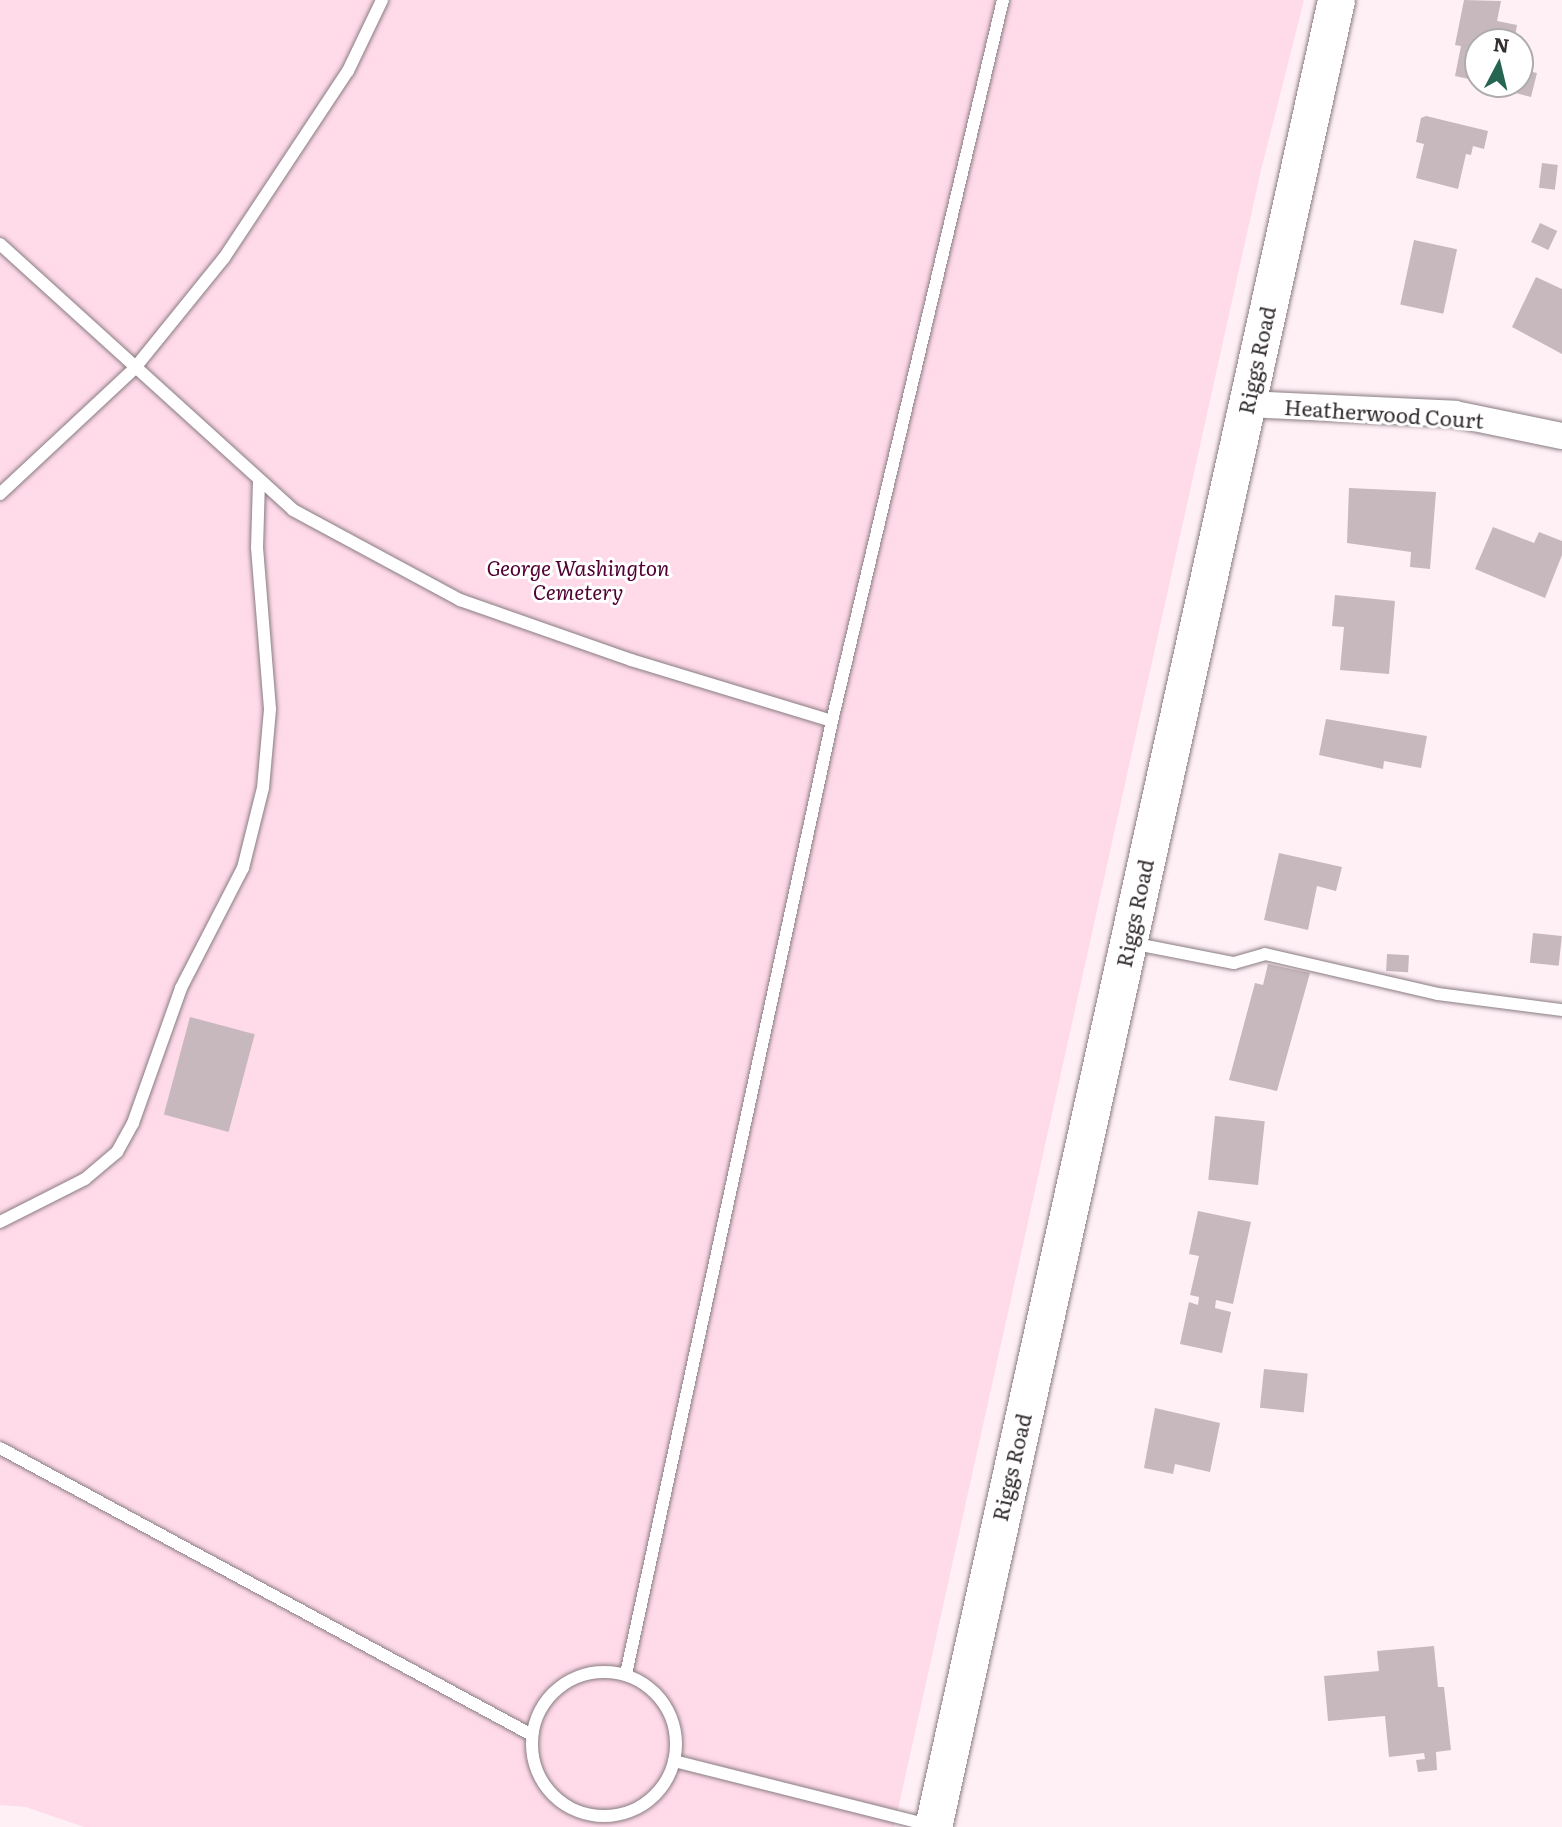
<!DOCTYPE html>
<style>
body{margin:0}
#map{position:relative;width:1562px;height:1827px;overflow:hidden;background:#fff0f6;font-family:Literata,serif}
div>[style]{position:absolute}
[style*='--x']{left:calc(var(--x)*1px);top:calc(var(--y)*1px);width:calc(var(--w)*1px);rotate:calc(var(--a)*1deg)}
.green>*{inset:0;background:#ffdae9}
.building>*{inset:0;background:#c6b8bd;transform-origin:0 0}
.roads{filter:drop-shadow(0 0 2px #897c82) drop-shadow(0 0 2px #897c82)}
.lane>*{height:12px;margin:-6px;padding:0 6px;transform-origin:6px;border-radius:6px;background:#fff}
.lane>.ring{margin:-6px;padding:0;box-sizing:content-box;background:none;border:12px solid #fff;border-radius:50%}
.street>*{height:26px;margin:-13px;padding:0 13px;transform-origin:13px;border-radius:13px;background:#fff}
.secondary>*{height:37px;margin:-18.5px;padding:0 18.5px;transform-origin:18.5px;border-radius:18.5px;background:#fff}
span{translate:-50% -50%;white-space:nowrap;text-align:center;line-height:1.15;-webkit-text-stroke:6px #fff;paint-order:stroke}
.street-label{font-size:21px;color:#352f31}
.park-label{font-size:21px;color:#500031;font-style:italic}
.north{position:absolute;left:1464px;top:28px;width:70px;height:70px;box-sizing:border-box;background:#fff;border:2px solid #aeacad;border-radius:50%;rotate:7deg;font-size:19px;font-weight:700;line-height:28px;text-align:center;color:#352f31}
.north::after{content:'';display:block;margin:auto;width:24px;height:32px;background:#266552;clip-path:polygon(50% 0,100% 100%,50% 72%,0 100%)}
</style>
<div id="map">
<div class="green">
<div style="clip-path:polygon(0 0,1304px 0,1261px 170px,894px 1827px,84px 1827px,26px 1807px,0 1805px)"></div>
</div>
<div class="building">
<div style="clip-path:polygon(1464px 0,1501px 1px,1497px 21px,1517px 25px,1514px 42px,1478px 42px,1478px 81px,1455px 76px,1461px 46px,1455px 45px)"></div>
<div style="clip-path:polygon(1520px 69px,1537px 73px,1531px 97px,1512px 92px,1514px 84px,1520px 84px)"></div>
<div style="clip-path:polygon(1426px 116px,1488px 131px,1484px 149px,1473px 146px,1471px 155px,1466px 154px,1458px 189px,1416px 178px,1424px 144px,1416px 142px,1421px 118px)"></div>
<div style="left:1542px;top:163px;width:16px;height:25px;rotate:7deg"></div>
<div style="left:1540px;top:223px;width:19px;height:21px;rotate:25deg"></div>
<div style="left:1414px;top:240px;width:44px;height:66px;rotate:12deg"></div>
<div style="clip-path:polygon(1536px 277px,1562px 289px,1562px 354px,1512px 327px)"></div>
<div style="clip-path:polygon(1349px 488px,1436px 492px,1430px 569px,1410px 567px,1411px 552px,1347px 543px)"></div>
<div style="clip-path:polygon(1493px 527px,1534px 543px,1539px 532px,1562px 541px,1562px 555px,1545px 598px,1475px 569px)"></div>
<div style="clip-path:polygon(1335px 595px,1395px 601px,1389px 674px,1340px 670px,1344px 627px,1332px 626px)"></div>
<div style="clip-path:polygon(1326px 719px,1427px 736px,1421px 768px,1384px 761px,1383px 769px,1319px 755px)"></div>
<div style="clip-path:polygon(1279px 853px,1342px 867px,1336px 891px,1317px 886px,1308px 930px,1264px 920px)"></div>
<div style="left:1533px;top:933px;width:29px;height:30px;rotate:6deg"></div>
<div style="left:1387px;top:954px;width:22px;height:17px;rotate:3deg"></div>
<div style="clip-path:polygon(1268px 964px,1310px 973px,1277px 1091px,1229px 1080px,1255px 983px,1263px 985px)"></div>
<div style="left:190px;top:1017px;width:67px;height:101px;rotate:15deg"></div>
<div style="left:1215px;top:1116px;width:50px;height:64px;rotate:6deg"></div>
<div style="clip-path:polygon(1198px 1211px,1251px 1222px,1233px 1304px,1216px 1300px,1215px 1308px,1231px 1312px,1222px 1353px,1180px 1344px,1189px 1302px,1198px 1305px,1199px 1297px,1190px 1295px,1199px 1256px,1189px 1254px)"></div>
<div style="left:1264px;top:1369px;width:44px;height:39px;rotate:6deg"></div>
<div style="clip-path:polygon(1155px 1408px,1220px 1423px,1210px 1472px,1175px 1464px,1173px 1474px,1144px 1468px)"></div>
<div style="clip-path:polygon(1434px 1646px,1438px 1687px,1444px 1687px,1451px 1750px,1436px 1752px,1437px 1770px,1418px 1772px,1416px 1760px,1425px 1759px,1424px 1753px,1389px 1757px,1385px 1716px,1328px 1721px,1324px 1676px,1379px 1671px,1377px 1651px)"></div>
</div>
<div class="roads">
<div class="lane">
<div style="--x:0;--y:244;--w:396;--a:42.2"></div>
<div style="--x:293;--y:510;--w:190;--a:28.3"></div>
<div style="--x:460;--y:600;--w:181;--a:19.3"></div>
<div style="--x:631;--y:660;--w:210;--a:16.9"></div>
<div style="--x:0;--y:494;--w:183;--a:-43"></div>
<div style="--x:134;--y:369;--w:143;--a:-51"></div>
<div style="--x:224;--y:258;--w:224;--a:-56.5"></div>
<div style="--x:348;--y:71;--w:79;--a:-64.4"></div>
<div style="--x:1131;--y:943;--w:105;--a:11"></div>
<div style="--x:1234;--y:963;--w:32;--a:-16"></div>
<div style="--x:1265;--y:954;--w:178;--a:13"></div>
<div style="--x:1438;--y:994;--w:125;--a:7.4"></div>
<div style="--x:0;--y:1222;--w:95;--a:-26.8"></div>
<div style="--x:85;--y:1179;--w:42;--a:-40.2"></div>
<div style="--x:117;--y:1152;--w:33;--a:-61"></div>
<div style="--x:133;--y:1123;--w:143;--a:-70.4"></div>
<div style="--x:181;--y:988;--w:135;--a:-62.7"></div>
<div style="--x:243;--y:868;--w:82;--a:-76"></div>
<div style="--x:263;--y:788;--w:79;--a:-84.9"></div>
<div style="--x:270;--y:709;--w:162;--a:-94.6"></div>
<div style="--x:257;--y:548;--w:68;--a:-88.3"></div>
<div style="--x:0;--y:1448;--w:604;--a:28.35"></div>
<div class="ring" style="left:532px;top:1672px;width:132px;height:132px"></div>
<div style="--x:626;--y:1674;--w:975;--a:-77.8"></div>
<div style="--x:832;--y:721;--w:741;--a:-76.66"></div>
<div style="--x:674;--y:1761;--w:263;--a:14.1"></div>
</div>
<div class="street">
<div style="--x:1246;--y:404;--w:209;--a:2.7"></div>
<div style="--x:1455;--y:414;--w:109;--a:11.6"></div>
</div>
<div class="secondary">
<div style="--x:933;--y:1827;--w:1871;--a:-77.56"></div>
</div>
</div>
<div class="street-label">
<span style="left:1256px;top:360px;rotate:-78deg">Riggs Road</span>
<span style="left:1384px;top:413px;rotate:4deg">Heatherwood Court</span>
<span style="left:1134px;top:913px;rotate:-78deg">Riggs Road</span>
<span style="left:1011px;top:1467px;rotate:-77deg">Riggs Road</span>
</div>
<div class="park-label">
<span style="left:578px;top:579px">George Washington<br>Cemetery</span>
</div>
<div class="north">N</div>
</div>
